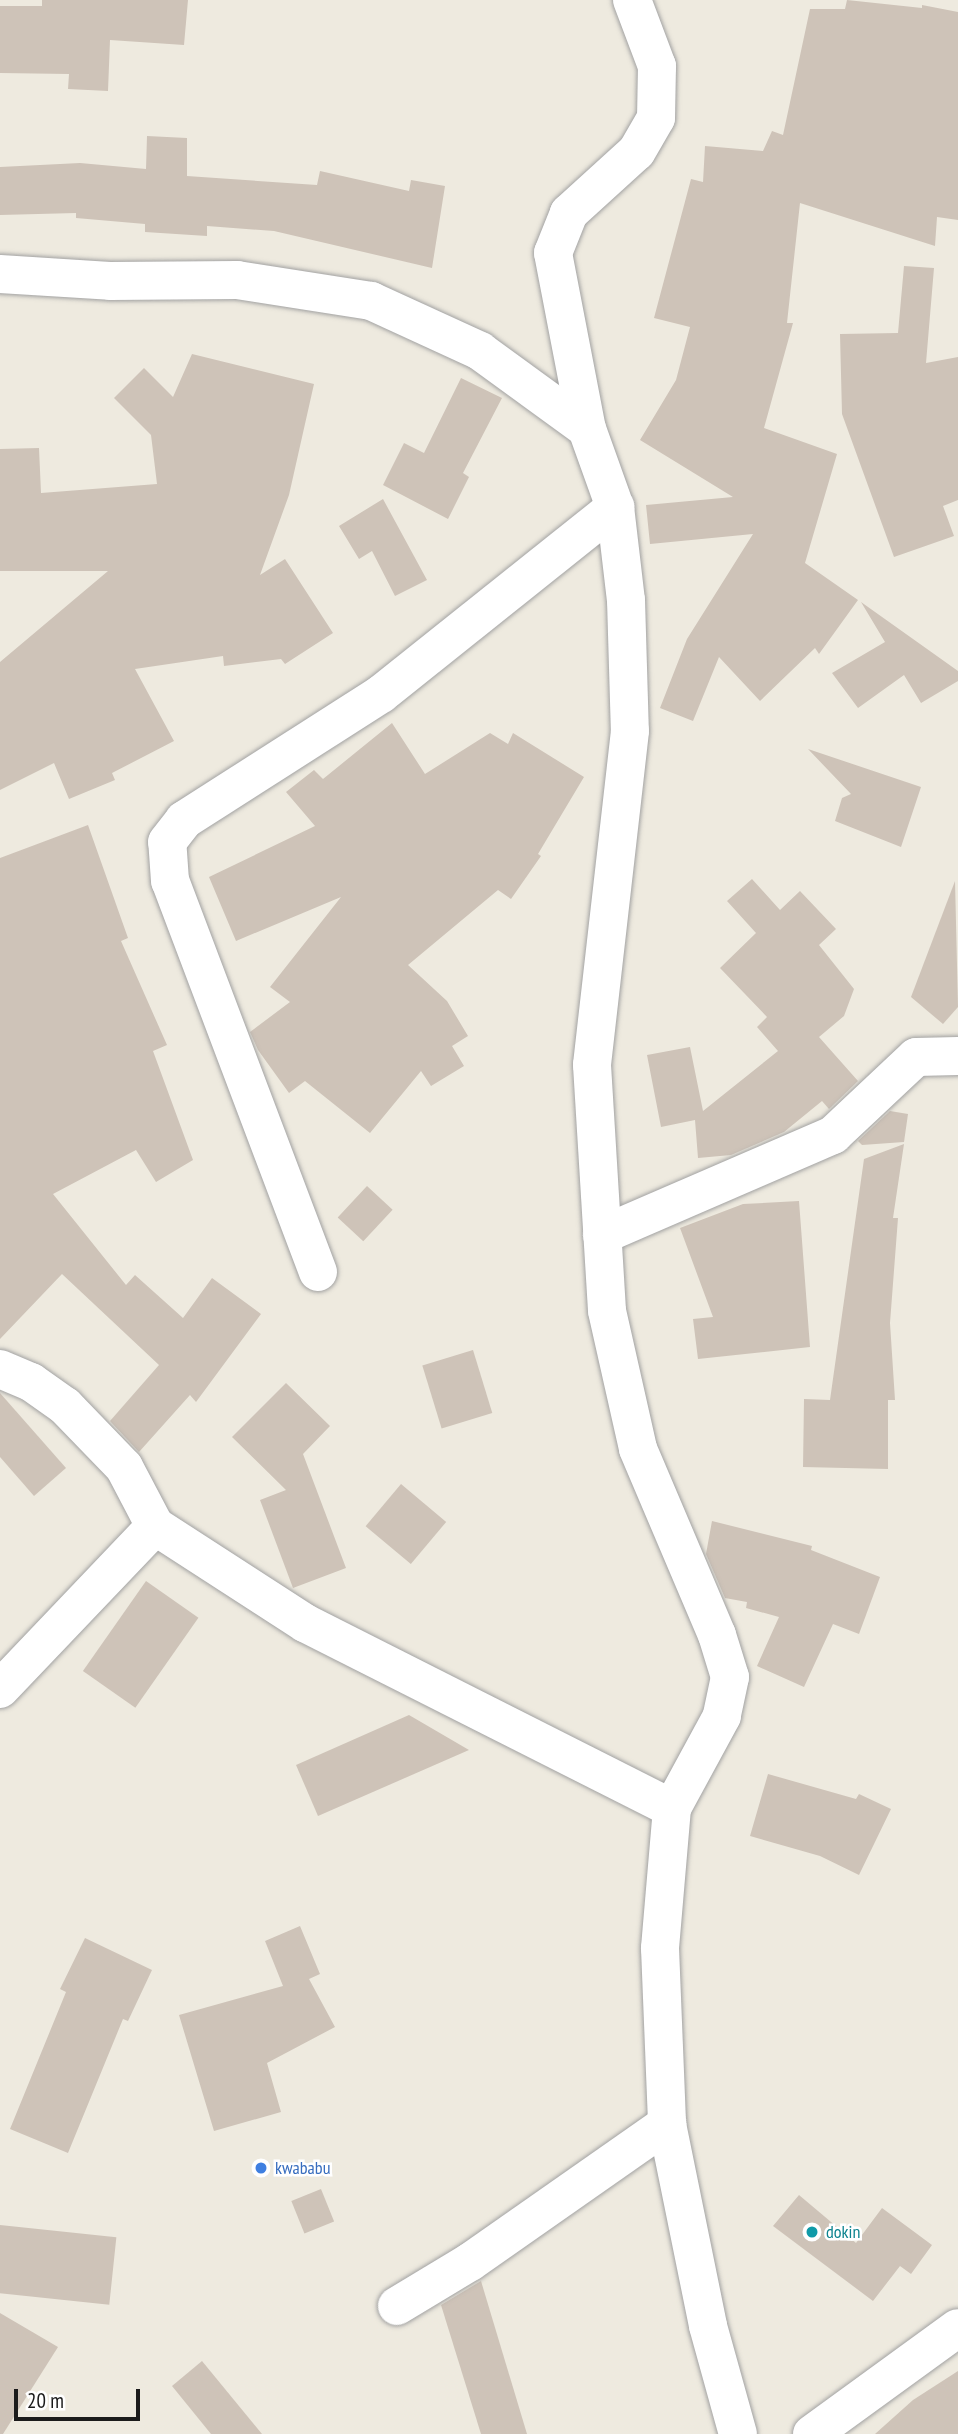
<!DOCTYPE html>
<style>
body{margin:0}
#map{position:relative;width:958px;height:2434px;overflow:hidden;background:#eeeadf;font-family:"PT Sans Narrow",sans-serif}
div>[style]{position:absolute}
[style*='--x']{left:calc(var(--x)*1px);top:calc(var(--y)*1px);width:calc(var(--w)*1px);rotate:calc(var(--a)*1deg)}
.building>*{inset:0;background:#cec3b8;transform-origin:0 0}
.roads{filter:drop-shadow(0 0 2px #a2a2a2) drop-shadow(0 0 2px #a2a2a2)}
.minor>*{height:38px;margin:-19px;padding:0 19px;transform-origin:19px;border-radius:19px;background:#fff}
.dots>*{width:19px;height:19px;translate:-50% -50%;box-sizing:border-box;border:4px solid #fff;border-radius:50%}
span{translate:-50% -50%;white-space:nowrap;text-align:center;line-height:1.15;-webkit-text-stroke:5px #fff;paint-order:stroke}
.shop-label{font-size:18px;color:#366cbe}
.left{translate:0 -50%;text-align:left}
.culture-label{font-size:18px;color:#0d838f}
.scale{position:absolute;left:14px;top:2389px;width:126px;height:32px;box-sizing:border-box;border:4px solid #1b1b1b;border-top:0;padding-left:9px;font-size:21px;line-height:24px;white-space:nowrap;color:#1b1b1b;-webkit-text-stroke:5px #fff;paint-order:stroke}
</style>
<div id="map">
<div class="building">
<div style="clip-path:polygon(42px 0,188px 0,184px 45px,110px 40px,108px 91px,68px 89px,69px 74px,0 73px,0 6px,42px 6px)"></div>
<div style="clip-path:polygon(847px 0,922px 8px,922px 5px,958px 12px,958px 220px,937px 217px,935px 246px,800px 203px,787px 323px,793px 323px,764px 428px,837px 454px,805px 563px,858px 600px,819px 654px,815px 648px,760px 701px,719px 657px,693px 721px,660px 708px,687px 639px,753px 534px,650px 544px,646px 505px,733px 497px,640px 440px,676px 380px,690px 327px,654px 318px,691px 179px,703px 182px,705px 146px,763px 151px,772px 131px,783px 135px,810px 9px,845px 9px)"></div>
<div style="clip-path:polygon(147px 136px,187px 138px,187px 176px,317px 185px,320px 171px,409px 191px,411px 180px,445px 186px,432px 268px,274px 231px,207px 226px,207px 236px,145px 232px,145px 224px,76px 218px,76px 213px,0 215px,0 167px,80px 163px,146px 169px)"></div>
<div style="clip-path:polygon(904px 266px,934px 268px,926px 363px,958px 357px,958px 500px,943px 506px,954px 536px,894px 557px,842px 414px,840px 334px,898px 333px)"></div>
<div style="clip-path:polygon(192px 354px,314px 384px,289px 495px,260px 575px,285px 559px,333px 633px,285px 664px,281px 659px,224px 666px,223px 656px,135px 669px,174px 741px,112px 773px,115px 780px,69px 799px,54px 763px,0 790px,0 662px,108px 571px,0 571px,0 449px,39px 448px,41px 493px,157px 484px,151px 435px,114px 398px,144px 368px,173px 397px)"></div>
<div style="clip-path:polygon(461px 378px,502px 398px,463px 473px,469px 477px,448px 519px,383px 485px,404px 443px,424px 453px)"></div>
<div style="clip-path:polygon(383px 499px,427px 580px,395px 596px,372px 551px,359px 559px,339px 526px)"></div>
<div style="clip-path:polygon(861px 602px,958px 671px,958px 681px,921px 703px,904px 675px,858px 708px,832px 673px,885px 642px)"></div>
<div style="clip-path:polygon(392px 723px,425px 774px,490px 733px,508px 744px,513px 733px,584px 777px,538px 854px,541px 856px,511px 899px,498px 890px,408px 965px,447px 1001px,468px 1036px,452px 1046px,464px 1066px,431px 1086px,421px 1071px,370px 1133px,305px 1081px,289px 1093px,258px 1050px,250px 1032px,290px 1002px,270px 987px,341px 897px,236px 941px,209px 877px,315px 826px,286px 792px,314px 770px,323px 779px)"></div>
<div style="clip-path:polygon(808px 749px,921px 787px,901px 847px,835px 821px,842px 798px,851px 794px)"></div>
<div style="clip-path:polygon(88px 825px,128px 938px,121px 941px,167px 1045px,153px 1051px,193px 1160px,156px 1182px,136px 1150px,53px 1194px,126px 1285px,135px 1275px,183px 1318px,212px 1278px,261px 1314px,196px 1402px,190px 1395px,139px 1452px,110px 1421px,159px 1365px,62px 1274px,0 1339px,0 858px)"></div>
<div style="clip-path:polygon(752px 879px,780px 910px,800px 891px,836px 929px,819px 945px,854px 989px,844px 1016px,819px 1037px,858px 1081px,829px 1109px,822px 1101px,784px 1132px,731px 1155px,698px 1158px,695px 1120px,661px 1127px,647px 1055px,690px 1047px,703px 1111px,778px 1051px,757px 1027px,767px 1017px,720px 968px,756px 933px,727px 901px)"></div>
<div style="clip-path:polygon(955px 881px,958px 1007px,943px 1024px,911px 997px)"></div>
<div style="clip-path:polygon(890px 1111px,908px 1114px,904px 1142px,862px 1145px,858px 1141px)"></div>
<div style="clip-path:polygon(904px 1144px,893px 1218px,898px 1218px,890px 1323px,895px 1400px,888px 1400px,888px 1469px,803px 1467px,804px 1399px,830px 1400px,864px 1159px)"></div>
<div style="left:367px;top:1186px;width:35px;height:43px;rotate:43deg"></div>
<div style="clip-path:polygon(799px 1201px,810px 1347px,698px 1359px,693px 1319px,713px 1317px,680px 1228px,743px 1204px)"></div>
<div style="left:473px;top:1350px;width:66px;height:53px;rotate:73deg"></div>
<div style="clip-path:polygon(286px 1383px,330px 1426px,303px 1454px,346px 1568px,293px 1588px,260px 1500px,286px 1490px,232px 1437px)"></div>
<div style="clip-path:polygon(0 1393px,66px 1468px,34px 1496px,0 1457px)"></div>
<div style="left:401px;top:1484px;width:59px;height:55px;rotate:40deg"></div>
<div style="clip-path:polygon(712px 1521px,812px 1546px,811px 1550px,880px 1577px,859px 1634px,833px 1624px,804px 1687px,757px 1666px,779px 1617px,746px 1608px,747px 1602px,725px 1598px,706px 1554px)"></div>
<div style="left:146px;top:1581px;width:64px;height:110px;rotate:35deg"></div>
<div style="clip-path:polygon(409px 1715px,469px 1750px,318px 1816px,296px 1765px)"></div>
<div style="clip-path:polygon(768px 1774px,856px 1799px,859px 1794px,891px 1809px,859px 1875px,820px 1856px,750px 1836px)"></div>
<div style="clip-path:polygon(300px 1926px,320px 1974px,309px 1979px,335px 2027px,267px 2063px,281px 2112px,214px 2131px,179px 2015px,283px 1986px,265px 1941px)"></div>
<div style="clip-path:polygon(85px 1938px,152px 1970px,128px 2021px,123px 2019px,68px 2153px,10px 2129px,66px 1992px,60px 1989px)"></div>
<div style="left:321px;top:2189px;width:35px;height:32px;rotate:68deg"></div>
<div style="clip-path:polygon(799px 2195px,856px 2243px,882px 2208px,932px 2245px,911px 2274px,900px 2266px,873px 2301px,773px 2226px)"></div>
<div style="left:0;top:2225px;width:117px;height:68px;rotate:6deg"></div>
<div style="clip-path:polygon(481px 2281px,527px 2434px,481px 2434px,441px 2305px)"></div>
<div style="clip-path:polygon(0 2313px,58px 2347px,3px 2434px,0 2434px)"></div>
<div style="clip-path:polygon(202px 2361px,262px 2434px,211px 2434px,172px 2386px)"></div>
<div style="clip-path:polygon(958px 2371px,958px 2434px,875px 2434px,913px 2400px)"></div>
</div>
<div class="roads">
<div class="minor">
<div style="--x:632;--y:0;--w:71;--a:69.3"></div>
<div style="--x:657;--y:66;--w:52;--a:91.1"></div>
<div style="--x:656;--y:118;--w:39;--a:120"></div>
<div style="--x:636;--y:152;--w:91;--a:137.7"></div>
<div style="--x:569;--y:213;--w:43;--a:111.8"></div>
<div style="--x:553;--y:253;--w:179;--a:79.1"></div>
<div style="--x:587;--y:429;--w:83;--a:70.3"></div>
<div style="--x:615;--y:507;--w:94;--a:83.3"></div>
<div style="--x:626;--y:600;--w:131;--a:88.3"></div>
<div style="--x:630;--y:731;--w:336;--a:96.5"></div>
<div style="--x:592;--y:1065;--w:246;--a:86.5"></div>
<div style="--x:607;--y:1311;--w:141;--a:77.3"></div>
<div style="--x:638;--y:1449;--w:202;--a:67"></div>
<div style="--x:717;--y:1635;--w:44;--a:72.8"></div>
<div style="--x:730;--y:1677;--w:40;--a:102"></div>
<div style="--x:722;--y:1716;--w:105;--a:118.5"></div>
<div style="--x:672;--y:1808;--w:141;--a:94.9"></div>
<div style="--x:660;--y:1948;--w:176;--a:87.7"></div>
<div style="--x:667;--y:2124;--w:206;--a:78.5"></div>
<div style="--x:708;--y:2326;--w:112;--a:74.5"></div>
<div style="--x:0;--y:274;--w:110;--a:3.6"></div>
<div style="--x:110;--y:281;--w:127;--a:-0.5"></div>
<div style="--x:237;--y:280;--w:136;--a:8.9"></div>
<div style="--x:371;--y:301;--w:120;--a:24.6"></div>
<div style="--x:480;--y:351;--w:132;--a:36.1"></div>
<div style="--x:602;--y:1235;--w:252;--a:-23.4"></div>
<div style="--x:833;--y:1135;--w:114;--a:-43.2"></div>
<div style="--x:916;--y:1057;--w:42;--a:-1.4"></div>
<div style="--x:318;--y:1272;--w:418;--a:-110.7"></div>
<div style="--x:170;--y:881;--w:39;--a:-94"></div>
<div style="--x:167;--y:842;--w:28;--a:-52"></div>
<div style="--x:184;--y:820;--w:234;--a:-32.6"></div>
<div style="--x:381;--y:694;--w:300;--a:-38.6"></div>
<div style="--x:0;--y:1369;--w:34;--a:23"></div>
<div style="--x:31;--y:1382;--w:42;--a:35.2"></div>
<div style="--x:65;--y:1406;--w:85;--a:46"></div>
<div style="--x:124;--y:1467;--w:67;--a:62.3"></div>
<div style="--x:155;--y:1526;--w:179;--a:32.9"></div>
<div style="--x:305;--y:1623;--w:411;--a:26.8"></div>
<div style="--x:0;--y:1689;--w:225;--a:-46.4"></div>
<div style="--x:397;--y:2306;--w:85;--a:-31.1"></div>
<div style="--x:470;--y:2262;--w:241;--a:-35"></div>
<div style="--x:812;--y:2434;--w:180;--a:-36"></div>
</div>
</div>
<div class="dots">
<div style="left:261px;top:2168px;background:#3f7fe0"></div>
<div style="left:812px;top:2232px;background:#0f9aa8"></div>
</div>
<div class="shop-label">
<span class="left" style="left:275px;top:2168px">kwababu</span>
</div>
<div class="culture-label">
<span class="left" style="left:826px;top:2232px">dokin</span>
</div>
<div class="scale">20 m</div>
</div>
